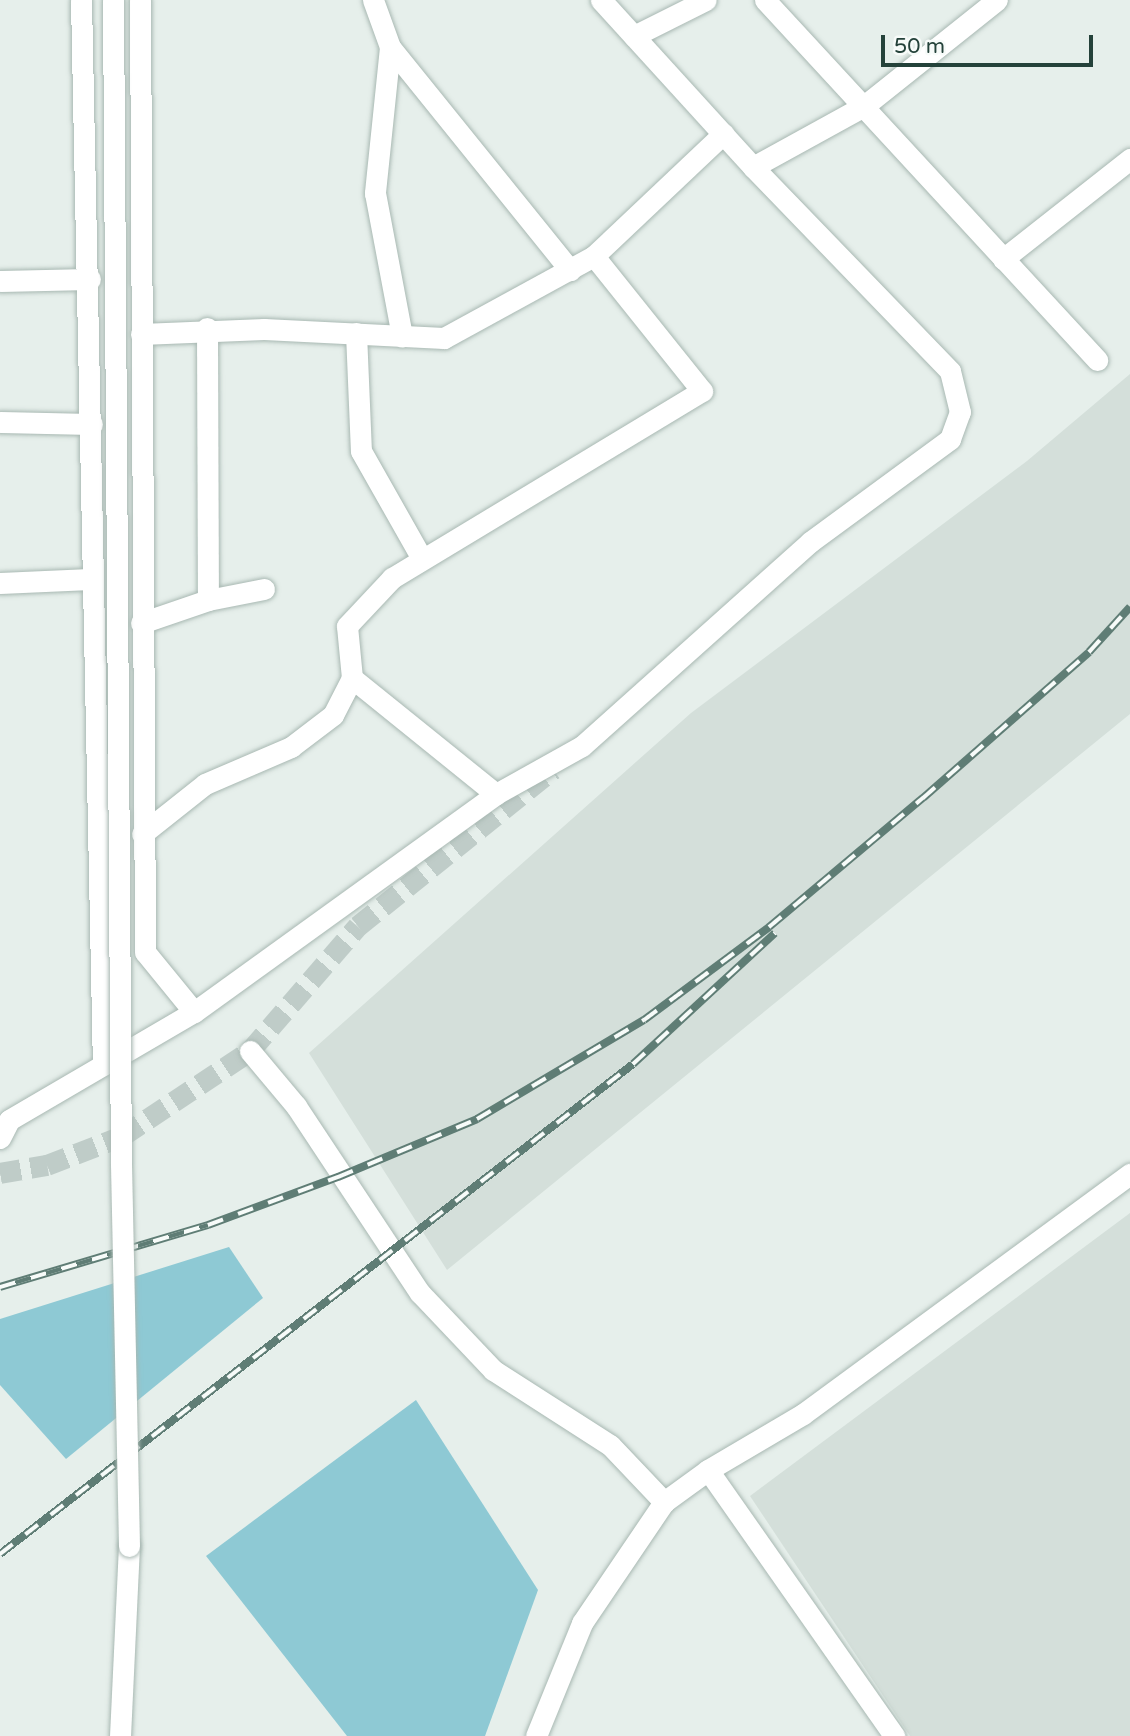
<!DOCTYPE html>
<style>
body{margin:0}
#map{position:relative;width:1130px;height:1736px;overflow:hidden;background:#e6efeb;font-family:"Varela Round",sans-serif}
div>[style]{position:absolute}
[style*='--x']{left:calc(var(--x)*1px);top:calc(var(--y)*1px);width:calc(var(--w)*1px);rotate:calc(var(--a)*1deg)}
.built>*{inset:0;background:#d4dfda}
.water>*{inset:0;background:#8ec9d4}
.secondary-tunnel>*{height:21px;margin-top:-10.5px;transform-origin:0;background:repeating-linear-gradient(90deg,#bfccc8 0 21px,transparent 0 31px)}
.roads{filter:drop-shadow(0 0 2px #a8b8b2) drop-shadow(0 0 2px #a8b8b2)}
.street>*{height:21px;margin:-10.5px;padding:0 10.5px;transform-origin:10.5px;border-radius:10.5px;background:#fff}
.secondary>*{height:21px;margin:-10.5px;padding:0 10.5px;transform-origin:10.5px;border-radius:10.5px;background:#fff}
.rail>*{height:8px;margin-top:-4px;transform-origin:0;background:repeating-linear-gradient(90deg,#f7fbf9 0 16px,#5f7d75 0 32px);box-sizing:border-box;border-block:2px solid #5f7d75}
.bridges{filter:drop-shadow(0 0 2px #a8b8b2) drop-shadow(0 0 2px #a8b8b2)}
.street-bridge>*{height:21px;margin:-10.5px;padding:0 10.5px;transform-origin:10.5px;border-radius:10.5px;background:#fff}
span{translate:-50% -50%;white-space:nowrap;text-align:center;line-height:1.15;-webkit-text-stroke:5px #f7fbf9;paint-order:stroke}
.scale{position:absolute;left:881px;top:35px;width:212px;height:32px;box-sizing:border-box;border:4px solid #24423a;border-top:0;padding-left:9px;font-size:21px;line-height:24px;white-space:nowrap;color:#24423a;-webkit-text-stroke:5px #f7fbf9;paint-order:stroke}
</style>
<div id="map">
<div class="built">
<div style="clip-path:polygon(1130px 374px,1130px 714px,447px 1270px,309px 1053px,691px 713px,1027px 461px)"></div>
<div style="clip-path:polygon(1130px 1213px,1130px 1736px,910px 1736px,750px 1496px)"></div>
</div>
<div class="water">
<div style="clip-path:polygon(229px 1247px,263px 1298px,66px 1459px,0 1385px,0 1319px)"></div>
<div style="clip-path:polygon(416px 1400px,538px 1590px,485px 1736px,347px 1736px,206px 1556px)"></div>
</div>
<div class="secondary-tunnel">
<div style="--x:0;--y:1173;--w:48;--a:-9.7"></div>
<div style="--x:47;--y:1165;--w:80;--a:-21.1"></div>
<div style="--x:122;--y:1136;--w:154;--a:-33.6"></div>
<div style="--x:250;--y:1051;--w:165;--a:-49.2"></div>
<div style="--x:358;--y:926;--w:250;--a:-38.8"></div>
</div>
<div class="roads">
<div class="street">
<div style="--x:373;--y:0;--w:50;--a:70.1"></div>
<div style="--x:390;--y:47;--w:147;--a:95.9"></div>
<div style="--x:375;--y:193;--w:146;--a:79.3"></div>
<div style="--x:765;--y:0;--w:490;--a:47.3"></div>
<div style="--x:634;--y:36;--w:80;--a:-26.6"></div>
<div style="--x:390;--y:47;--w:287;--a:51.1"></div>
<div style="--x:753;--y:167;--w:127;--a:-28.8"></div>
<div style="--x:864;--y:106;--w:170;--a:-38.6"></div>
<div style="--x:1003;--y:259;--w:162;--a:-38.2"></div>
<div style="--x:0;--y:281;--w:90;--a:-1.3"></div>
<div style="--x:207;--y:328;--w:272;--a:89.8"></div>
<div style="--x:356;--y:333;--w:118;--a:87.6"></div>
<div style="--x:361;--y:451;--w:124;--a:60.5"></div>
<div style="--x:141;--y:334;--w:123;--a:-2.3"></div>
<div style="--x:264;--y:329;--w:180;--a:2.9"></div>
<div style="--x:444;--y:338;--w:171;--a:-28.7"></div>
<div style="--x:594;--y:256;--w:178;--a:-43.4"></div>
<div style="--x:0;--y:422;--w:92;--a:1.2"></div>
<div style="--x:0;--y:583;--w:90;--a:-2.5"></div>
<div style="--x:141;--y:623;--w:71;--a:-18.9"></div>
<div style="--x:208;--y:600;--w:57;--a:-11.1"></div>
<div style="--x:352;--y:678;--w:185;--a:38.9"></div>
<div style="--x:142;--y:834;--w:80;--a:-38.4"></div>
<div style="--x:205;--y:784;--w:94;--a:-23.3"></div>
<div style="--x:291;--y:747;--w:53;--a:-37.3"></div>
<div style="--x:333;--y:715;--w:42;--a:-62.8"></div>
<div style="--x:352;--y:678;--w:52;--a:-95.5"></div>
<div style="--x:347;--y:626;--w:66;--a:-46.8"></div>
<div style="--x:392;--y:578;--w:362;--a:-31.1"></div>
<div style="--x:702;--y:391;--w:173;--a:-128.7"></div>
<div style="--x:194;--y:1012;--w:372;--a:-35.8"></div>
<div style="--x:496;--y:794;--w:98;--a:-29.2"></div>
<div style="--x:582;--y:746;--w:306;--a:-41.8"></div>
<div style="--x:810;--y:542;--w:174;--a:-36.3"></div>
<div style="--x:950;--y:439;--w:29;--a:-70"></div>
<div style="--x:960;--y:412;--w:42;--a:-103.7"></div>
<div style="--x:950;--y:371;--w:284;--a:-134"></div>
<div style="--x:753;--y:167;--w:226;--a:-132.3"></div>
<div style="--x:708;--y:1470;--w:325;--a:55"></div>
<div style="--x:120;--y:1736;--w:190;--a:-87.3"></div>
</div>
<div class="secondary">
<div style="--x:81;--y:0;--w:1065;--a:88.82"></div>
<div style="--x:250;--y:1051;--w:72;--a:50.1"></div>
<div style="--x:296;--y:1106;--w:224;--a:56.5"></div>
<div style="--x:420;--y:1293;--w:106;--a:46.5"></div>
<div style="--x:493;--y:1370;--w:139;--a:32.7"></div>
<div style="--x:610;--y:1445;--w:79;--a:46.5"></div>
<div style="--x:0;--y:1138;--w:20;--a:-63"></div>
<div style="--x:9;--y:1120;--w:214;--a:-30.3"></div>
<div style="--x:194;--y:1012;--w:77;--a:-129.2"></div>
<div style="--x:145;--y:952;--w:952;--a:-90.3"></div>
<div style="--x:536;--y:1736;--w:122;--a:-67.8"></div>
<div style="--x:582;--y:1623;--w:146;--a:-55.9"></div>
<div style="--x:664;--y:1502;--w:54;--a:-36"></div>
<div style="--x:708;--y:1470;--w:110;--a:-30.5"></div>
<div style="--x:803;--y:1414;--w:406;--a:-36.3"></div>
</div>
</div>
<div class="rail">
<div style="--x:0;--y:1287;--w:217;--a:-16.6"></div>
<div style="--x:208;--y:1225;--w:139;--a:-20.3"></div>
<div style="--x:338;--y:1177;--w:151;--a:-22.6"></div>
<div style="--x:477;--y:1119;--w:194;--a:-30.7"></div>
<div style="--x:644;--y:1020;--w:156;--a:-36.6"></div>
<div style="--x:769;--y:927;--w:201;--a:-40"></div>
<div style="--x:923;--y:798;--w:221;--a:-41.3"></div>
<div style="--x:1089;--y:652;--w:61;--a:-47.7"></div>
<div style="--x:0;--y:1554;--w:800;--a:-37.74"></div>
<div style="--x:633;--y:1064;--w:193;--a:-42.7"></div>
</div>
<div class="bridges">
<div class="street-bridge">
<div style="--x:113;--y:0;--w:1164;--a:89.61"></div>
<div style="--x:121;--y:1164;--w:382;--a:88.8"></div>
</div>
</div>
<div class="scale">50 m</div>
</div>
